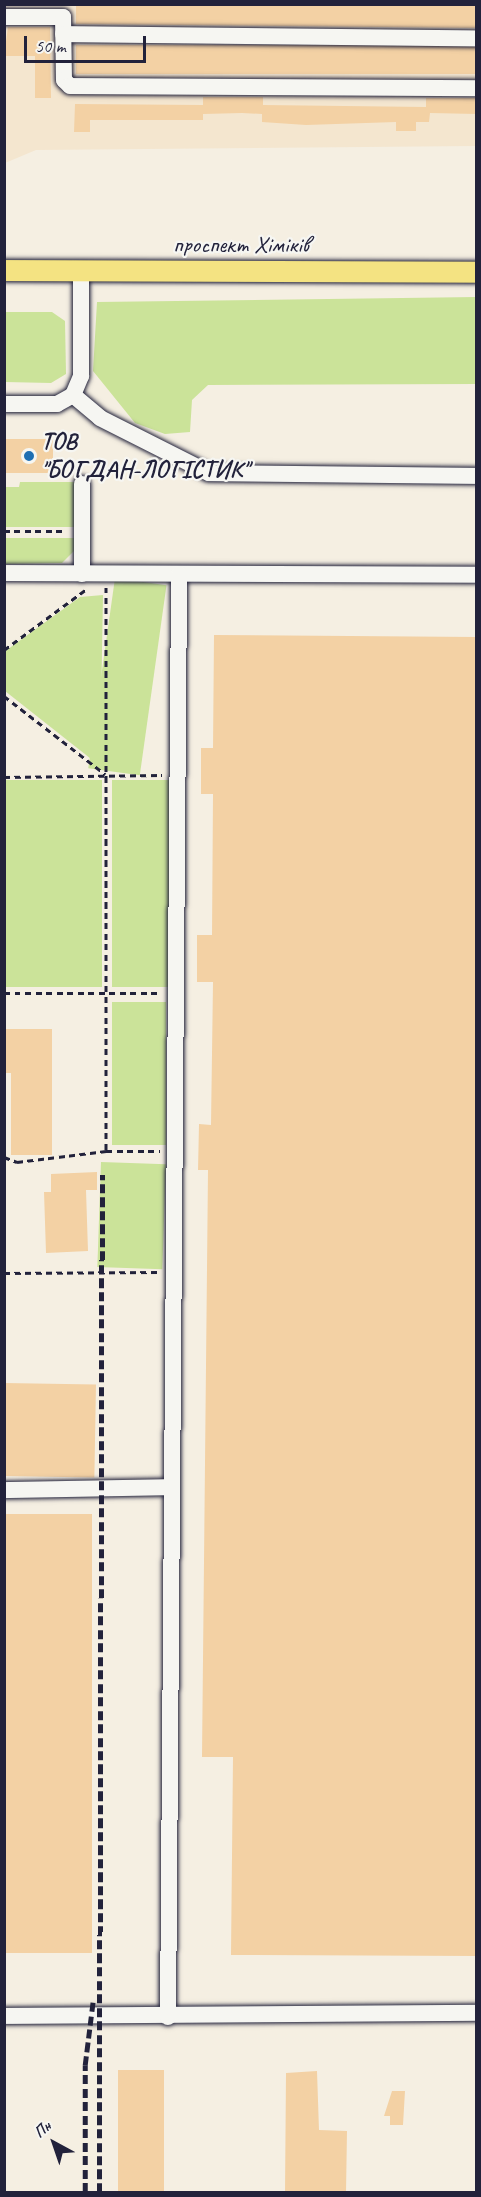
<!DOCTYPE html>
<meta charset="utf-8">
<style>
body{margin:0}
#map{position:relative;width:481px;height:2197px;overflow:hidden;background:#f5efe2;font-family:Caveat,sans-serif}
div>[style]{position:absolute}
[style*='--x']{left:calc(var(--x)*1px);top:calc(var(--y)*1px);width:calc(var(--w)*1px);rotate:calc(var(--a)*1deg)}
.built>*{inset:0;background:#f4e6cf}
.green>*{inset:0;background:#cbe399;transform-origin:0 0}
.building>*{inset:0;background:#f3d1a4;transform-origin:0 0}
.path>*{height:3px;margin-top:-1.5px;transform-origin:0;background:repeating-linear-gradient(90deg,#22223b 0 6px,transparent 0 10.5px)}
.roads{filter:drop-shadow(0 0 2px #22223b) drop-shadow(0 0 2px #22223b)}
.minor>*{height:16px;margin:-8px;padding:0 8px;transform-origin:8px;border-radius:8px;background:#f6f6f2}
.major>*{height:21px;margin:-10.5px;padding:0 10.5px;transform-origin:10.5px;border-radius:10.5px;background:#f4e382}
.rail>*{height:4.5px;margin-top:-2.25px;transform-origin:0;background:repeating-linear-gradient(90deg,#22223b 0 9px,transparent 0 13.5px)}
.dots>*{width:16px;height:16px;translate:-50% -50%;box-sizing:border-box;border:3px solid #f6f6f2;border-radius:50%}
span{translate:-50% -50%;white-space:nowrap;text-align:center;line-height:1.15;-webkit-text-stroke:4.5px #f6f6f2;paint-order:stroke}
.street-label{font-size:24px;color:#22223b}
.poi-label{font-size:24px;color:#22223b;font-weight:700}
.left{translate:0 -50%;text-align:left}
.frame{position:absolute;inset:0;border:6px solid #22223b;pointer-events:none}
.north{position:absolute;left:24px;top:2113px;width:60px;height:60px;-webkit-text-stroke:4px #f6f6f2;paint-order:stroke;rotate:320deg;font-size:16px;font-weight:700;line-height:24px;text-align:center;color:#22223b}
.north::after{content:'';display:block;margin:auto;width:21px;height:27px;background:#22223b;clip-path:polygon(50% 0,100% 100%,50% 72%,0 100%)}
.scale{position:absolute;left:24px;top:36px;width:122px;height:27px;box-sizing:border-box;border:3px solid #22223b;border-top:0;padding-left:8px;font-size:18px;line-height:21px;white-space:nowrap;color:#22223b;-webkit-text-stroke:4px #f6f6f2;paint-order:stroke}
</style>
<div id="map">
<div class="built">
<div style="clip-path:polygon(5px 5px,476px 5px,476px 146px,36px 150px,5px 163px)"></div>
</div>
<div class="green">
<div style="clip-path:polygon(476px 297px,476px 384px,208px 385px,192px 400px,190px 432px,165px 434px,135px 423px,93px 371px,97px 302px)"></div>
<div style="clip-path:polygon(5px 312px,52px 312px,65px 321px,66px 374px,51px 383px,5px 382px)"></div>
<div style="clip-path:polygon(20px 482px,75px 482px,75px 527px,5px 527px,5px 487px,19px 487px)"></div>
<div style="clip-path:polygon(4px 538px,74px 538px,74px 551px,62px 563px,5px 564px)"></div>
<div style="left:115px;top:578px;width:52px;height:192px;rotate:8deg"></div>
<div style="clip-path:polygon(103px 595px,100px 766px,5px 691px,4px 652px,80px 597px)"></div>
<div style="left:102px;top:780px;width:207px;height:97px;rotate:90deg"></div>
<div style="left:112px;top:780px;width:57px;height:207px"></div>
<div style="left:112px;top:1002px;width:54px;height:143px"></div>
<div style="left:101px;top:1162px;width:65px;height:105px;rotate:2deg"></div>
</div>
<div class="building">
<div style="clip-path:polygon(76px 4px,477px 4px,477px 28px,76px 24px)"></div>
<div style="clip-path:polygon(8px 27px,50px 27px,51px 98px,35px 98px,35px 56px,4px 56px)"></div>
<div style="left:76px;top:45px;width:401px;height:29px"></div>
<div style="clip-path:polygon(203px 97px,263px 97px,263px 105px,426px 107px,426px 98px,477px 98px,477px 114px,430px 113px,429px 122px,416px 122px,416px 131px,396px 131px,396px 122px,306px 125px,262px 122px,262px 114px,242px 113px,203px 114px,203px 120px,90px 120px,90px 132px,74px 132px,75px 104px,203px 105px)"></div>
<div style="left:4px;top:439px;width:49px;height:34px"></div>
<div style="clip-path:polygon(214px 635px,477px 637px,477px 1956px,231px 1955px,233px 1757px,202px 1757px,208px 1170px,198px 1170px,199px 1124px,211px 1125px,213px 982px,197px 982px,197px 935px,212px 935px,213px 794px,201px 794px,201px 748px,213px 748px)"></div>
<div style="clip-path:polygon(4px 1029px,52px 1029px,52px 1155px,11px 1155px,11px 1073px,4px 1073px)"></div>
<div style="clip-path:polygon(97px 1172px,97px 1190px,86px 1190px,88px 1251px,46px 1253px,44px 1192px,51px 1192px,51px 1174px)"></div>
<div style="left:4px;top:1383px;width:92px;height:93px;rotate:1deg"></div>
<div style="left:4px;top:1514px;width:88px;height:439px"></div>
<div style="left:118px;top:2070px;width:46px;height:123px"></div>
<div style="clip-path:polygon(317px 2071px,319px 2130px,347px 2131px,346px 2193px,285px 2193px,286px 2073px)"></div>
<div style="clip-path:polygon(392px 2091px,405px 2091px,403px 2125px,390px 2125px,390px 2116px,384px 2116px)"></div>
</div>
<div class="path">
<div style="--x:4;--y:531;--w:62;--a:0"></div>
<div style="--x:106;--y:587;--w:564;--a:90"></div>
<div style="--x:106;--y:1151;--w:54;--a:0"></div>
<div style="--x:4;--y:650;--w:101;--a:-36.5"></div>
<div style="--x:4;--y:696;--w:128;--a:37.7"></div>
<div style="--x:4;--y:777;--w:158;--a:-0.7"></div>
<div style="--x:4;--y:993;--w:158;--a:0"></div>
<div style="--x:4;--y:1157;--w:14;--a:21"></div>
<div style="--x:17;--y:1162;--w:90;--a:-7"></div>
<div style="--x:4;--y:1273;--w:155;--a:-0.4"></div>
</div>
<div class="roads">
<div class="minor">
<div style="--x:4;--y:17;--w:59;--a:0"></div>
<div style="--x:63;--y:17;--w:63;--a:89.1"></div>
<div style="--x:64;--y:80;--w:8;--a:45"></div>
<div style="--x:70;--y:86;--w:406;--a:0.3"></div>
<div style="--x:63;--y:34;--w:413;--a:0.6"></div>
<div style="--x:73;--y:395;--w:35;--a:40"></div>
<div style="--x:100;--y:418;--w:122;--a:26.8"></div>
<div style="--x:209;--y:473;--w:267;--a:0.6"></div>
<div style="--x:4;--y:404;--w:53;--a:0"></div>
<div style="--x:57;--y:404;--w:18;--a:-29"></div>
<div style="--x:73;--y:395;--w:21;--a:-67"></div>
<div style="--x:81;--y:376;--w:106;--a:-90"></div>
<div style="--x:4;--y:573;--w:472;--a:0.2"></div>
<div style="--x:82;--y:574;--w:90;--a:-90"></div>
<div style="--x:4;--y:1490;--w:167;--a:-1"></div>
<div style="--x:4;--y:2016;--w:472;--a:-0.4"></div>
<div style="--x:168;--y:2017;--w:1443;--a:-89.56"></div>
</div>
<div class="major">
<div style="--x:4;--y:270;--w:472;--a:0.2"></div>
</div>
</div>
<div class="rail">
<div style="--x:85;--y:2192;--w:127;--a:-90"></div>
<div style="--x:85;--y:2065;--w:64;--a:-82.9"></div>
<div style="--x:99;--y:2192;--w:1017;--a:-89.83"></div>
</div>
<div class="dots">
<div style="left:29px;top:456px;background:#1f6fb2"></div>
</div>
<div class="street-label">
<span style="left:241px;top:245px">проспект Хіміків</span>
</div>
<div class="poi-label">
<span class="left" style="left:41px;top:456px">ТОВ<br>"БОГДАН-ЛОГІСТИК"</span>
</div>
<div class="frame"></div>
<div class="north">Пн</div>
<div class="scale">50 m</div>
</div>
